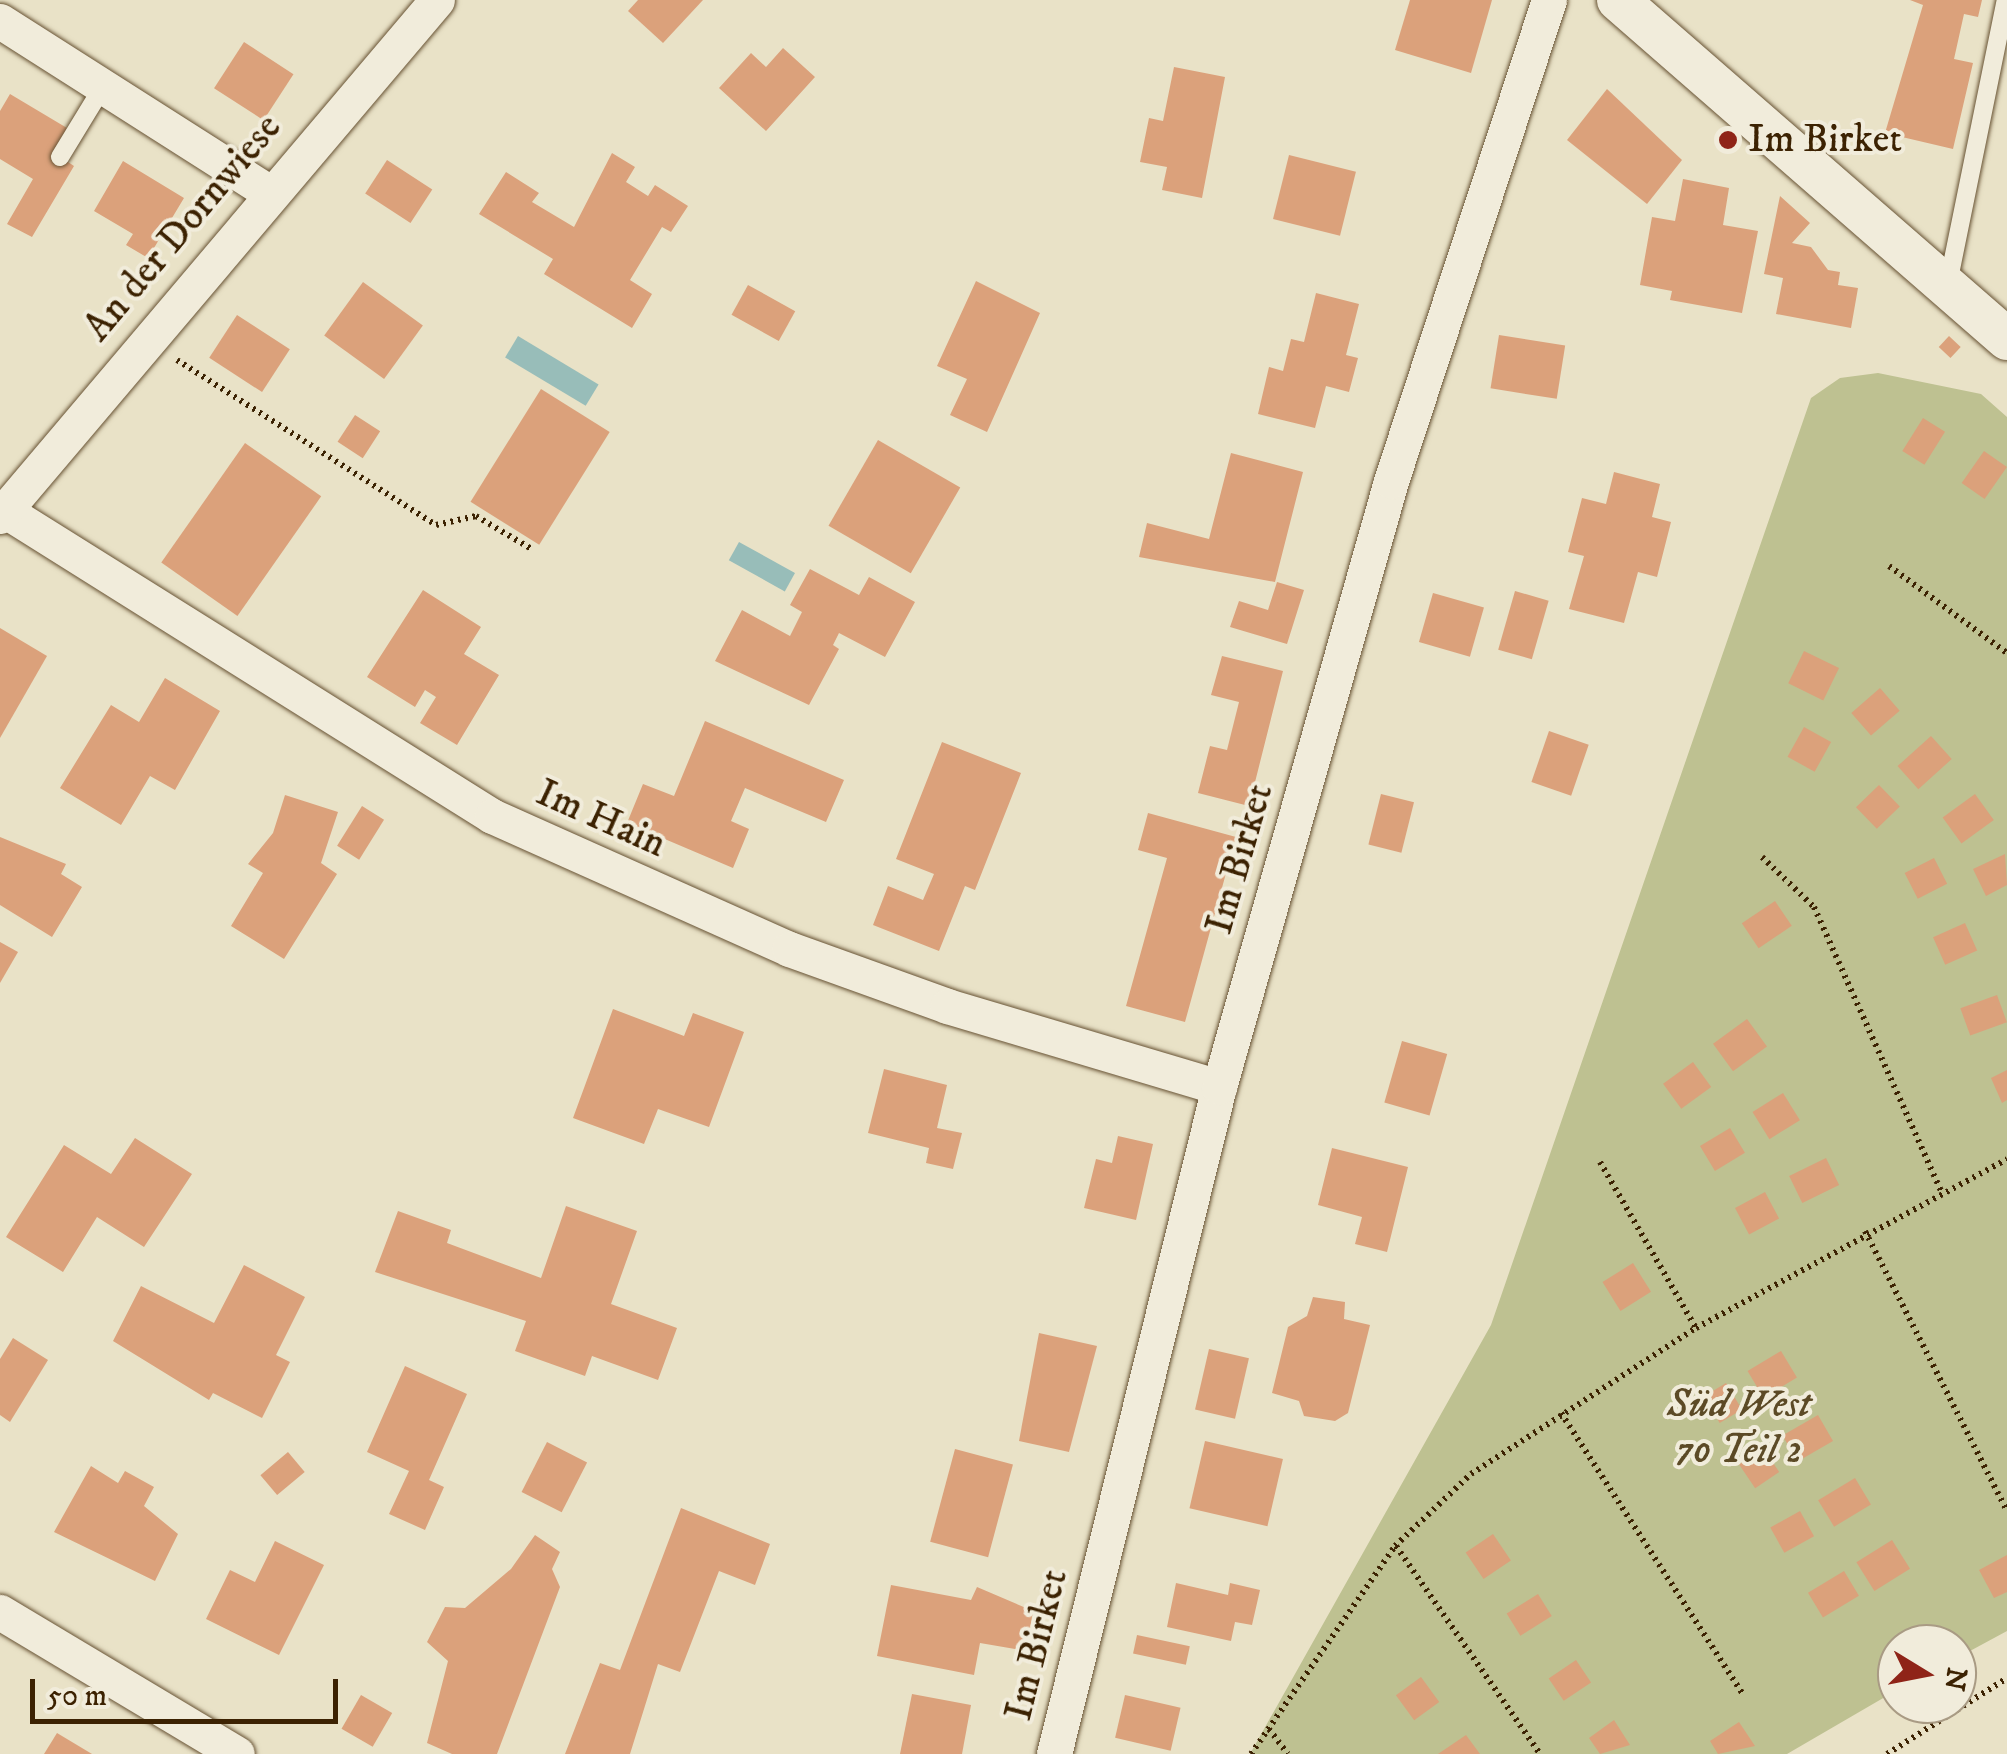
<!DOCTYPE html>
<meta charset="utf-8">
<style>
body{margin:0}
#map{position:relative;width:2007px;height:1754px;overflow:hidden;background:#e9e2c7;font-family:"IM FELL DW Pica",serif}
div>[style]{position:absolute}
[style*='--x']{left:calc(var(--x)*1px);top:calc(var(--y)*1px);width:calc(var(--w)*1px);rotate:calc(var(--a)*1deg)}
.green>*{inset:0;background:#bec191}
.water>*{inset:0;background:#98bdb9;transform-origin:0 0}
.building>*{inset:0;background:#dba17b;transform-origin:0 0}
.path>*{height:6px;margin-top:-3px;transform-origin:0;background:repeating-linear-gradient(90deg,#3c2202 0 2.5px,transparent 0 7.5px)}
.roads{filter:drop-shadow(0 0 2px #675233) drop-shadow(0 0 2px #675233)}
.service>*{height:18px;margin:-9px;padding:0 9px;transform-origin:9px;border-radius:9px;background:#f1ecdb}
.minor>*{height:35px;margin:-17.5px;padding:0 17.5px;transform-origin:17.5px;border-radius:17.5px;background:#f1ecdb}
.tertiary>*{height:42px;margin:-21px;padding:0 21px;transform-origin:21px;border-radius:21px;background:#f1ecdb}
.dots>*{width:28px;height:28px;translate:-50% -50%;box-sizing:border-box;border:5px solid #f1ecdb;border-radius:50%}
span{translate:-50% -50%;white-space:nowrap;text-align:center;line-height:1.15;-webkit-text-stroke:8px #f1ecdb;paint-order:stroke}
.poi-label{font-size:40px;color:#3c2202}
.left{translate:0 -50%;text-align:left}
.street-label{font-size:40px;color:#3c2202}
.park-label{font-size:40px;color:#5c4a26;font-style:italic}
.north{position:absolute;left:1877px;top:1624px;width:100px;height:100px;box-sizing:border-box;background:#f1ecdb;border:2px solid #a99b84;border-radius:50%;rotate:100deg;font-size:28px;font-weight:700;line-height:40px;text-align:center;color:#3c2202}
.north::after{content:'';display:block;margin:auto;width:35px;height:45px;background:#8f2418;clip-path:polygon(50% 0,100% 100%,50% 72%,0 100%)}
.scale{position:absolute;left:30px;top:1679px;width:308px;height:45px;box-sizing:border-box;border:5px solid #3c2202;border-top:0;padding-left:12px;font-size:30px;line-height:35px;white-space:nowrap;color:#3c2202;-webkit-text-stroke:8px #f1ecdb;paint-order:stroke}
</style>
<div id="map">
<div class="green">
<div style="clip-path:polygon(1878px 373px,1981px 394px,2007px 417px,2007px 1631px,1957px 1658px,1957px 1644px,1897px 1644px,1897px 1690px,1787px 1754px,1250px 1754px,1491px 1325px,1811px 398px,1840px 378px)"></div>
</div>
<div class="water">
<div style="left:518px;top:336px;width:94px;height:25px;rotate:31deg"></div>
<div style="left:739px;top:542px;width:64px;height:21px;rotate:29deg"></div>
</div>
<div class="building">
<div style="clip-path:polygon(638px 0,703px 0,663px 43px,628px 11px)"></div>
<div style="clip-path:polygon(1410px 0,1492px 0,1471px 73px,1395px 50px)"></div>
<div style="clip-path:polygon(1910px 0,1982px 0,1978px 17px,1964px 14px,1954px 59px,1973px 63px,1953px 149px,1885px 133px,1923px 5px)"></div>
<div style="left:244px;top:42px;width:59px;height:55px;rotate:33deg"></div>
<div style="clip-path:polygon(783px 48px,815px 77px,766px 131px,719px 88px,751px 53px,766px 67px)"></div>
<div style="clip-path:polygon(1174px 67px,1225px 77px,1202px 198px,1162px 190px,1167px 167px,1140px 162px,1149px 118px,1163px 121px)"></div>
<div style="clip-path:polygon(1607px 89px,1682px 160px,1647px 204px,1567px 140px)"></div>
<div style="clip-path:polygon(10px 94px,67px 128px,53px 152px,74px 166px,32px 237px,7px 224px,33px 179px,0 159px,0 111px)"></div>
<div style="clip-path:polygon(612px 153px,635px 167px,626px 182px,648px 196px,655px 185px,688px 206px,671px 232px,662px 227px,630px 280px,652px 294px,632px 328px,544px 274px,553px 259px,479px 214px,506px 172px,539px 193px,532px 202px,574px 227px)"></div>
<div style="left:1289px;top:155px;width:69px;height:66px;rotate:14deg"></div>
<div style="left:387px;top:160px;width:54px;height:40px;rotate:33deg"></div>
<div style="clip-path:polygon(123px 161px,184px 198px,148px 258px,126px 245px,133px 234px,94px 211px)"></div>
<div style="clip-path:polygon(1683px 179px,1729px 188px,1723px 225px,1758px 231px,1742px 313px,1670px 300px,1672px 291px,1640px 285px,1652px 217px,1675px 221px)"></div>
<div style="clip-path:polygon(1780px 196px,1810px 223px,1792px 243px,1811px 247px,1828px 270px,1840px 272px,1838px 285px,1858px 288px,1851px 328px,1776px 314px,1783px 278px,1764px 274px)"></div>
<div style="clip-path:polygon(976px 281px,1040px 313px,987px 432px,950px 415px,967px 379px,937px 366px)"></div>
<div style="left:363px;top:282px;width:74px;height:66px;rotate:36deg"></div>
<div style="left:748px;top:285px;width:54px;height:34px;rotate:29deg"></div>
<div style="clip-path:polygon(1316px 293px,1359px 304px,1346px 355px,1358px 358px,1349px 392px,1326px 386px,1315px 428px,1258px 414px,1269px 367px,1283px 371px,1291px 339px,1304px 342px)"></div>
<div style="left:237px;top:315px;width:63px;height:51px;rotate:33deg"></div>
<div style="left:1499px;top:335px;width:67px;height:54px;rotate:9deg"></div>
<div style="left:1949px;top:336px;width:16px;height:15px;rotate:43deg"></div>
<div style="left:541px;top:389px;width:81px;height:133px;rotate:32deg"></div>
<div style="left:355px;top:415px;width:30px;height:32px;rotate:33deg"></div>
<div style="left:1923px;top:418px;width:26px;height:39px;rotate:32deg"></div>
<div style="left:878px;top:440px;width:95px;height:99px;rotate:30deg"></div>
<div style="left:245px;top:443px;width:93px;height:146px;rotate:35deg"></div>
<div style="left:1984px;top:451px;width:28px;height:39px;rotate:35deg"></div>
<div style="clip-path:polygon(1231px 453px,1303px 472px,1275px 582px,1139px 557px,1147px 523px,1209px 539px)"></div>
<div style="clip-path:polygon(1614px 472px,1660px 484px,1652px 517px,1671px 522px,1657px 577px,1638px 572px,1624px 623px,1569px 609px,1584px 556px,1568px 552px,1582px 498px,1606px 504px)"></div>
<div style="clip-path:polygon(810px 569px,859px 595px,869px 577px,915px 602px,885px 657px,839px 633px,833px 645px,839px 649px,809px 705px,715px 661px,742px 610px,790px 636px,802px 612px,790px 605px)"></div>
<div style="clip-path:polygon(1277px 582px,1304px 590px,1287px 644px,1230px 627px,1239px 601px,1268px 610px)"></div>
<div style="clip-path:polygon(423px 590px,481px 627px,464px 654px,499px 675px,457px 745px,420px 723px,436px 697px,425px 690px,415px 707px,367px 677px)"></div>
<div style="left:1515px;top:591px;width:35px;height:61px;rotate:16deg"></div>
<div style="left:1433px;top:593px;width:53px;height:51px;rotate:16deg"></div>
<div style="clip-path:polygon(0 628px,47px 656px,0 738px)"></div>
<div style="left:1804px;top:651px;width:39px;height:36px;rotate:26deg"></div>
<div style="clip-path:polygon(1222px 656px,1283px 671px,1249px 806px,1198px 793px,1210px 746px,1227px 750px,1239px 702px,1211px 695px)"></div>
<div style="clip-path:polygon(165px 678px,220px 711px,175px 790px,150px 776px,121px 825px,60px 788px,111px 705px,139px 722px)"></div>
<div style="left:1880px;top:688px;width:30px;height:38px;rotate:49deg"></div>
<div style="clip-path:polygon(705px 721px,844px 780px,826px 822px,745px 788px,731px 821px,749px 829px,733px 868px,627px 823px,643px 784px,674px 796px)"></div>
<div style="left:1804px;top:727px;width:31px;height:34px;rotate:29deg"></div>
<div style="left:1549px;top:731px;width:42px;height:54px;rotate:19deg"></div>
<div style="left:1931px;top:736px;width:31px;height:45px;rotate:48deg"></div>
<div style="clip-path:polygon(942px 742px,1021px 773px,975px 890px,965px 886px,939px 951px,873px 925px,888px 886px,923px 900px,934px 874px,896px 859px)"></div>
<div style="left:1879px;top:785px;width:30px;height:32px;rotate:46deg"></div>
<div style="left:1381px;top:794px;width:34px;height:52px;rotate:14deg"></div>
<div style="left:1975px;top:794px;width:32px;height:40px;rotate:54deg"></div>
<div style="clip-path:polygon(285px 795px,338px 812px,321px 863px,337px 874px,284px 959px,231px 926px,263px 873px,248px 864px,273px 833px)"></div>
<div style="left:362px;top:806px;width:26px;height:47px;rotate:32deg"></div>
<div style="clip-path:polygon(1148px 813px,1236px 837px,1185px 1022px,1126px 1006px,1167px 858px,1138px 850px)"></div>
<div style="clip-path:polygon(0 837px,66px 864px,61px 874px,82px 887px,52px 937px,0 905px)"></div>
<div style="clip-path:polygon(2005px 854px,2007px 885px,1986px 896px,1973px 869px)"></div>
<div style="left:1934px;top:858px;width:29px;height:33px;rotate:63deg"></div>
<div style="left:1775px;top:901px;width:30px;height:40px;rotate:56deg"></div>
<div style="left:1965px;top:923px;width:30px;height:35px;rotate:66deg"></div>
<div style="clip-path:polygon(0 942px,18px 952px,0 983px)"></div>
<div style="left:1997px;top:995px;width:29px;height:39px;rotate:70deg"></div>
<div style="clip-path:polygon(613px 1009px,684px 1036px,693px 1013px,744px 1032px,709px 1127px,658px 1109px,644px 1144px,573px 1118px)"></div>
<div style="left:1747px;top:1019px;width:34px;height:42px;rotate:54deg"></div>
<div style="left:1402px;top:1041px;width:47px;height:64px;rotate:16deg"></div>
<div style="left:1693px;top:1062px;width:31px;height:37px;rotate:54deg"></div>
<div style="clip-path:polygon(884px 1069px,947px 1085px,937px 1128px,962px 1133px,953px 1169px,926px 1163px,929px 1148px,868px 1133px)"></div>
<div style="clip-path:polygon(2007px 1070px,2007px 1100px,2002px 1103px,1991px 1078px)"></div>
<div style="left:1783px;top:1093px;width:32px;height:36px;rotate:58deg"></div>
<div style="left:1730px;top:1128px;width:29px;height:35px;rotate:59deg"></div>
<div style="clip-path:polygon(1118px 1136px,1153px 1144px,1136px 1220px,1084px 1208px,1096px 1159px,1112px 1163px)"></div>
<div style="clip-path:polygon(135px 1138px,192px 1174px,144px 1247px,97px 1217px,63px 1272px,6px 1237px,64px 1145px,111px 1174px)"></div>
<div style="clip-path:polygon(1332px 1148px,1408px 1167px,1387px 1252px,1355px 1244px,1362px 1217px,1318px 1205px)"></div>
<div style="left:1826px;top:1158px;width:30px;height:41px;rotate:64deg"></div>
<div style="left:1765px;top:1192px;width:30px;height:34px;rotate:62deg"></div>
<div style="clip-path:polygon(566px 1206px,637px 1231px,611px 1304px,677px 1328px,658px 1380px,592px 1356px,585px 1376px,515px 1351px,526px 1321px,375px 1272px,398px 1211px,451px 1230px,447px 1243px,541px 1278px)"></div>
<div style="left:1633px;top:1263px;width:34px;height:36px;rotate:58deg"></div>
<div style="clip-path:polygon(244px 1265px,305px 1297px,276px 1355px,290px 1362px,262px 1418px,213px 1393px,209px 1400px,113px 1341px,141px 1286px,214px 1323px)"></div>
<div style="clip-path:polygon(1313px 1297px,1345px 1302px,1344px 1319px,1370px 1325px,1348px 1413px,1335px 1421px,1304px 1416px,1299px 1401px,1272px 1393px,1288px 1327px,1307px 1316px)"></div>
<div style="clip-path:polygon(1039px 1333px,1097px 1346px,1069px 1452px,1019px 1441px)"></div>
<div style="clip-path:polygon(13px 1338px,48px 1360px,10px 1422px,0 1415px,0 1359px)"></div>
<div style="left:1209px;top:1349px;width:41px;height:62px;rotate:13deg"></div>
<div style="left:1781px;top:1351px;width:31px;height:39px;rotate:59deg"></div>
<div style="clip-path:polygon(405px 1366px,467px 1394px,429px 1480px,444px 1487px,425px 1530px,389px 1514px,409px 1471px,367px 1452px)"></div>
<div style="left:1726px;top:1383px;width:31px;height:26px;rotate:59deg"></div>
<div style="left:1818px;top:1415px;width:30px;height:41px;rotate:60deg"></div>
<div style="left:1205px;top:1441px;width:80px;height:69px;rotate:13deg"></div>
<div style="left:547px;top:1442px;width:45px;height:56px;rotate:27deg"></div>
<div style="left:1763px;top:1448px;width:29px;height:29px;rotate:56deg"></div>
<div style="left:955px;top:1449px;width:60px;height:96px;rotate:15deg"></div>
<div style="left:288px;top:1452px;width:26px;height:36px;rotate:50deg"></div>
<div style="clip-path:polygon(91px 1466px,118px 1483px,125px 1471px,154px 1487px,144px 1506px,178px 1534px,155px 1581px,54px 1532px)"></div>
<div style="left:1855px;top:1478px;width:31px;height:43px;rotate:59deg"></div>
<div style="clip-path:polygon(681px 1508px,770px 1544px,755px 1585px,719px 1571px,680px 1672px,658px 1664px,630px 1754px,565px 1754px,600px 1663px,620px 1670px)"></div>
<div style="left:1800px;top:1511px;width:29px;height:34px;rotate:61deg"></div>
<div style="left:1493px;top:1534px;width:32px;height:33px;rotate:56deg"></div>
<div style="clip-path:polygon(535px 1535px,560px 1552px,552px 1569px,560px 1587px,497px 1754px,452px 1754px,427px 1743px,448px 1661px,427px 1642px,445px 1607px,465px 1608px,511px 1569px)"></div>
<div style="left:1892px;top:1540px;width:34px;height:42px;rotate:58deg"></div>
<div style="clip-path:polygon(275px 1541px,324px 1565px,279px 1655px,206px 1619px,230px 1570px,255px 1582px)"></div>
<div style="clip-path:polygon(2007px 1555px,2007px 1592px,1994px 1598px,1979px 1570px)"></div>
<div style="left:1844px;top:1571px;width:29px;height:42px;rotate:59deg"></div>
<div style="clip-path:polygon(1176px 1583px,1228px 1595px,1230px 1583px,1260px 1590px,1252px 1625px,1235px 1622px,1231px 1641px,1167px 1627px)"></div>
<div style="clip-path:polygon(891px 1585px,971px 1600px,977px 1587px,1033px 1611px,1026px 1651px,980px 1643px,974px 1675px,877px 1656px)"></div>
<div style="left:1538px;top:1594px;width:26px;height:37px;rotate:58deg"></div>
<div style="left:1137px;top:1635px;width:54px;height:19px;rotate:12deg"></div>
<div style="left:1576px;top:1660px;width:27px;height:33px;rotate:56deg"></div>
<div style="left:1421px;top:1677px;width:31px;height:31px;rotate:54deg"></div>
<div style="clip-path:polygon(912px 1694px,971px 1705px,962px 1754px,900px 1754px)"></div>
<div style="left:361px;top:1695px;width:36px;height:39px;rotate:30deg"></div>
<div style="left:1125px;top:1695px;width:57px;height:44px;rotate:13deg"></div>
<div style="clip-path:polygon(1614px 1720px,1630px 1745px,1600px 1754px,1589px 1738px)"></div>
<div style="clip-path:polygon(1739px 1722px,1755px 1746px,1718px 1754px,1710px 1741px)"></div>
<div style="clip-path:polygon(57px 1733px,92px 1754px,44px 1754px)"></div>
<div style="clip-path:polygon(1466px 1735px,1480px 1754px,1438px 1754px)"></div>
</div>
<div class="path">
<div style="--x:177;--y:360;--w:307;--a:32.5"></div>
<div style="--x:436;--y:525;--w:41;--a:-12.7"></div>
<div style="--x:476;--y:516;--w:63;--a:30.7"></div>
<div style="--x:1889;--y:566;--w:147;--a:36.4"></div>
<div style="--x:1762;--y:857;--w:72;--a:43.9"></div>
<div style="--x:1814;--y:907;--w:313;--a:65.9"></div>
<div style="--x:1600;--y:1162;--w:192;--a:60"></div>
<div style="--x:1865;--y:1231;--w:314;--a:63.1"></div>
<div style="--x:1561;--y:1413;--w:333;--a:57.1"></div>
<div style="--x:1396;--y:1546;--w:253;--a:55.3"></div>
<div style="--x:1269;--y:1729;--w:31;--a:53"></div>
<div style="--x:1251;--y:1754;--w:253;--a:-55.3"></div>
<div style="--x:1395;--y:1546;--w:105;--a:-43.5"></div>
<div style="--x:1471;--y:1474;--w:268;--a:-33"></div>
<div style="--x:1696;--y:1328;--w:354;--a:-28.5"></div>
<div style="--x:1887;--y:1754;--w:142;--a:-32.3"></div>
</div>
<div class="roads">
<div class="service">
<div style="--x:60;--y:157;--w:84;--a:-58.6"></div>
<div style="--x:1948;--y:284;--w:290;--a:-78.5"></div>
</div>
<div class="minor">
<div style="--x:0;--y:21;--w:317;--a:32.5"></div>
<div style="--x:4;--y:510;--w:576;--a:32.09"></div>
<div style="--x:492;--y:816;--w:325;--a:24.1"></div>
<div style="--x:789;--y:949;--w:168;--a:19.8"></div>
<div style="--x:947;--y:1006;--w:284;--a:16.6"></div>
<div style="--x:0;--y:516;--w:676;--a:-49.74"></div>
<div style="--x:0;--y:1612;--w:276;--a:30.9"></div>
<div style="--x:1054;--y:1754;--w:687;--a:-76.11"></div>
<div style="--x:1219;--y:1087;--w:630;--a:-74.15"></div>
<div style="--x:1391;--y:481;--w:506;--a:-71.82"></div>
</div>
<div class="tertiary">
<div style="--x:1618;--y:0;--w:516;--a:41.07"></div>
</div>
</div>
<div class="dots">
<div style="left:1728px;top:140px;background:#8f2418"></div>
</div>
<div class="poi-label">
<span class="left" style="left:1748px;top:140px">Im Birket</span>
</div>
<div class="street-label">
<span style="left:183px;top:228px;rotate:-50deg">An der Dornwiese</span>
<span style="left:601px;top:819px;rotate:24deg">Im Hain</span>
<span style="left:1240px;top:859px;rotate:-74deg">Im Birket</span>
<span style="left:1037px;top:1645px;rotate:-76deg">Im Birket</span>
</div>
<div class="park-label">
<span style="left:1739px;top:1428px">Süd West<br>70 Teil 2</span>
</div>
<div class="north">N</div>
<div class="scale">50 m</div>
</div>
